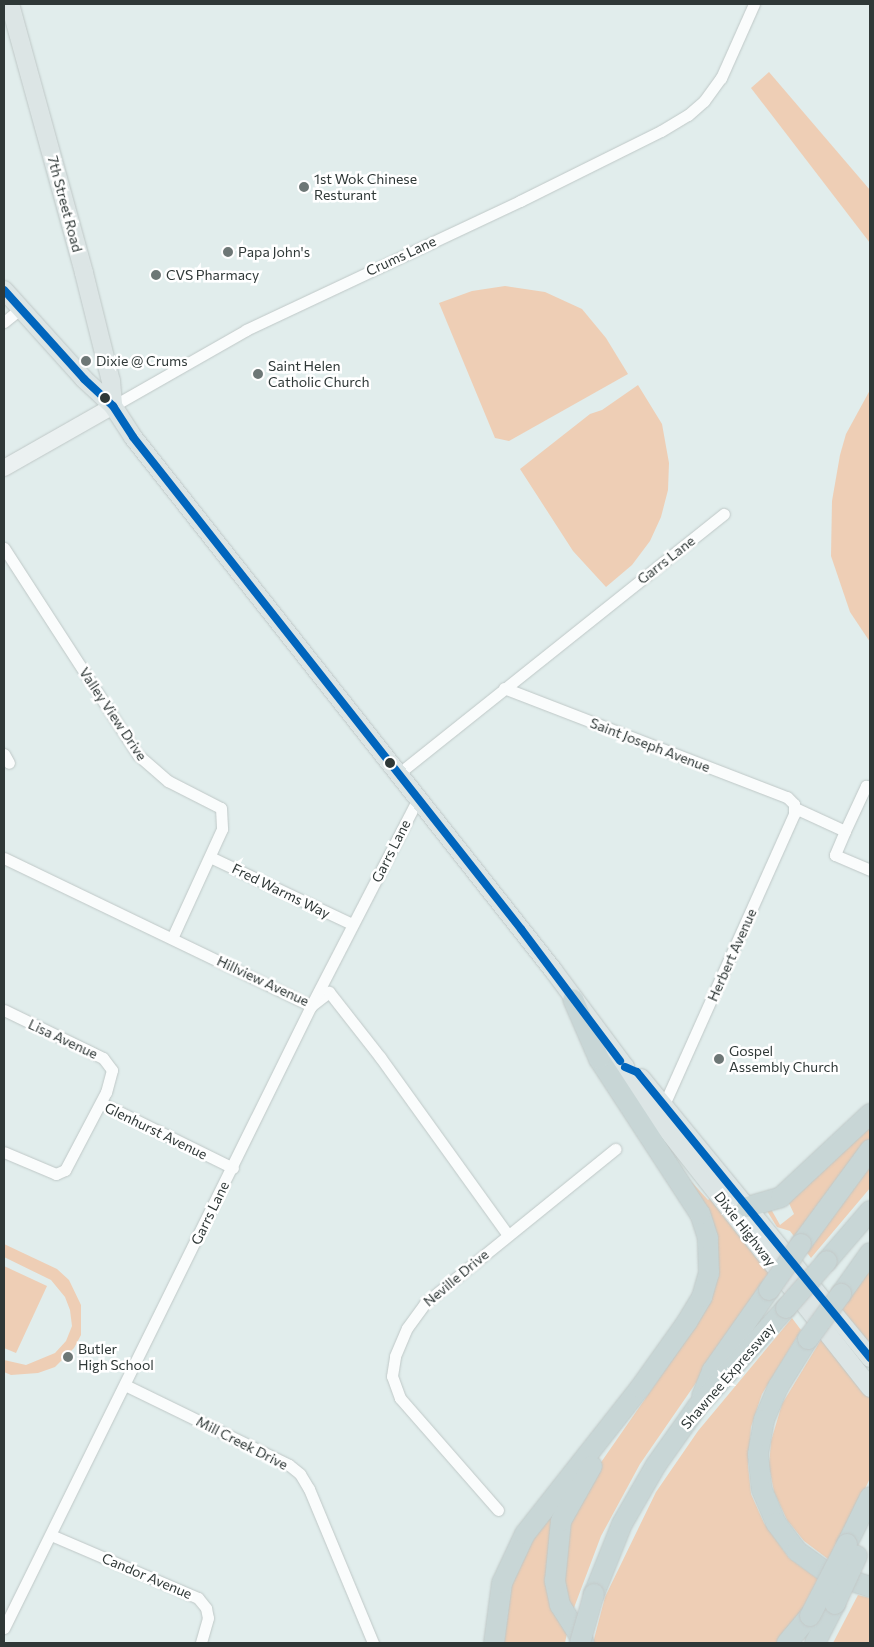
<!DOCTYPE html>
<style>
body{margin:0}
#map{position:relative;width:874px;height:1647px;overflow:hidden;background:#e1edec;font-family:Commissioner,sans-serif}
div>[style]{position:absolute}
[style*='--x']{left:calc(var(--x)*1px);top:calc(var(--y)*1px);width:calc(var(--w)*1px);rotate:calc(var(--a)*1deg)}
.green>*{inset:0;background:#eeceb5}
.roads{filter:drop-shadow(0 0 1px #bfc8c7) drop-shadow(0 0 1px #bfc8c7)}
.street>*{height:11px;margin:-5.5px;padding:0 5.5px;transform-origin:5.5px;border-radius:5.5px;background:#fafcfc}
.secondary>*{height:16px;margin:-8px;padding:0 8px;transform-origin:8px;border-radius:8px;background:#ebf1f1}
.primary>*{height:18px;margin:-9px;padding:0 9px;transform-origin:9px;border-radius:9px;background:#dce5e5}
.highway>*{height:20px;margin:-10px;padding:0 10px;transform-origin:10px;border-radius:10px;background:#c8d6d6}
.bridges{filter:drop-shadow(0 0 1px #c3c9c8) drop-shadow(0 0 1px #c3c9c8)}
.highway-bridge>*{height:20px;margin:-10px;padding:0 10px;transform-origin:10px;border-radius:10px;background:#c8d6d6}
.bus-1>*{height:8px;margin:-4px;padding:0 4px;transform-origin:4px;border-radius:4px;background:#0065bd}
.dots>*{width:14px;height:14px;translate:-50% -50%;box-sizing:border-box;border:2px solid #fff;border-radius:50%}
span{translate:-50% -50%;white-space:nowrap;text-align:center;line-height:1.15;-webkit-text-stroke:5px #fff;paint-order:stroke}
.poi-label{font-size:14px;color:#2f3837}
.left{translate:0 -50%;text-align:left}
.street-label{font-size:14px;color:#2f3837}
.frame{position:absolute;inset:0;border:5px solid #2f3837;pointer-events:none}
</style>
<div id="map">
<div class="green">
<div style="clip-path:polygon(769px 72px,870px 190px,870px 243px,751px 88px)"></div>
<div style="clip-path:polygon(505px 286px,545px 292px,582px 309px,606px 338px,628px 374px,509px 441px,495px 438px,439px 303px,472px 291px)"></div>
<div style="clip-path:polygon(638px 385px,662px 424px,669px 463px,668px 490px,661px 517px,650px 541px,632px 565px,606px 587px,573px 551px,520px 469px,590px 414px,602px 410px)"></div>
<div style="clip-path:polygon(870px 390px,870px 642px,850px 612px,831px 556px,832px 501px,840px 455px,846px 434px)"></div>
<div style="clip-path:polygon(870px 1123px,870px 1140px,796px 1239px,790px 1231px,777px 1227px,767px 1211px,771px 1209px,780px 1225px,794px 1214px,788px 1201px)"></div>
<div style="clip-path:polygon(870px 1160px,870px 1188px,811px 1258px,805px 1250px)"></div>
<div style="clip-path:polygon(689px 1179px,708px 1200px,712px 1197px,771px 1274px,640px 1464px,601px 1536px,572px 1613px,564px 1587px,565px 1529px,595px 1471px,672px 1360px,712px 1250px)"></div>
<div style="clip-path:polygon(4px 1244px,57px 1269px,69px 1280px,81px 1305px,81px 1335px,74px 1348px,55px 1367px,38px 1373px,11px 1375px,4px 1372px,4px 1360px,26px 1365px,55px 1353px,66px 1341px,72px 1326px,70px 1310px,65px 1297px,51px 1280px,4px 1257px)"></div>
<div style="clip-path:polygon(4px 1266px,47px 1286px,16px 1353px,4px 1348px)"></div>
<div style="clip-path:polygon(870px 1270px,870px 1343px,841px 1310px)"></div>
<div style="clip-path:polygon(792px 1318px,801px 1330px,762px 1394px,751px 1427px,748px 1465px,751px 1494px,764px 1523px,789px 1558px,822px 1582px,778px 1643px,593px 1643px,605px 1597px,656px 1492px,698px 1431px)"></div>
<div style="clip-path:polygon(822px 1338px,870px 1399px,870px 1478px,832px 1562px,804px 1541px,787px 1520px,774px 1492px,769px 1466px,771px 1441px,782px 1404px)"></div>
<div style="clip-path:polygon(556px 1506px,547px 1562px,567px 1633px,565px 1643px,499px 1643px,502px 1614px,522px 1553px)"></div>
<div style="clip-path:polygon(858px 1595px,870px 1598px,870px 1643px,833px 1643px)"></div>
</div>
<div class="roads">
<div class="street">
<div style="--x:4;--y:322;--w:21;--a:-39"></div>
<div style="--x:113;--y:406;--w:153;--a:-29.7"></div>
<div style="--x:246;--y:330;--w:303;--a:-25.2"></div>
<div style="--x:520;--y:201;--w:157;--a:-26.4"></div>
<div style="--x:661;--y:131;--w:31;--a:-31"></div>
<div style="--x:688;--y:115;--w:21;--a:-41"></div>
<div style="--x:704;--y:101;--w:29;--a:-54"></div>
<div style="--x:721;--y:78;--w:81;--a:-66"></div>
<div style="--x:4;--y:548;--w:247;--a:57.1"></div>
<div style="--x:138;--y:755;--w:40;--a:41"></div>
<div style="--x:168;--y:781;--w:59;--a:27"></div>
<div style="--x:221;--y:808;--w:21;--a:87"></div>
<div style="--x:222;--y:829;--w:120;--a:114.6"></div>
<div style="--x:504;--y:688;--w:303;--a:21.1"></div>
<div style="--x:787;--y:797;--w:10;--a:45"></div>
<div style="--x:794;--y:804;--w:10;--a:90"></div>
<div style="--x:794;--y:814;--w:319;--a:114.1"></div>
<div style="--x:4;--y:754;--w:10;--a:61"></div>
<div style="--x:398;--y:774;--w:417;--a:-38.6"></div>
<div style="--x:795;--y:808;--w:55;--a:24.7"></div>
<div style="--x:845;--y:831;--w:26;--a:113"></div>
<div style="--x:835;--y:855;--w:38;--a:23"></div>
<div style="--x:845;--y:831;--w:50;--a:-65"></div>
<div style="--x:866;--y:786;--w:4;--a:27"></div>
<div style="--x:210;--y:857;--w:157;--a:25.3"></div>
<div style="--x:4;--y:858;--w:341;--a:25.7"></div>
<div style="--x:311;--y:1006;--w:23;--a:-38"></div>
<div style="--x:329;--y:992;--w:83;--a:51.9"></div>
<div style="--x:380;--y:1057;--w:219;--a:54.3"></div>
<div style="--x:4;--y:1010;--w:110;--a:25.9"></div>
<div style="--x:103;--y:1058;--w:15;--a:53"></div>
<div style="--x:112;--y:1070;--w:23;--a:105"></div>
<div style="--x:106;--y:1092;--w:88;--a:117.7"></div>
<div style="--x:65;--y:1170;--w:10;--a:156"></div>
<div style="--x:56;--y:1174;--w:56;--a:-157.1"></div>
<div style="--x:101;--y:1103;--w:147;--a:26.2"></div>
<div style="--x:125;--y:1385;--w:182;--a:26"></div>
<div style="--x:289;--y:1465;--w:14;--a:39"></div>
<div style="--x:300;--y:1474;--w:17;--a:59"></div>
<div style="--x:309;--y:1489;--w:167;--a:67.4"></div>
<div style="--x:498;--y:1510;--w:149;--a:-131.2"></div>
<div style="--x:400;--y:1398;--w:23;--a:-110"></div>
<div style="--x:392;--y:1376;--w:20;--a:-81"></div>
<div style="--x:395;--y:1356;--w:30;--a:-67"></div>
<div style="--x:407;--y:1328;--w:31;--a:-54"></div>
<div style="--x:425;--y:1303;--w:245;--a:-39"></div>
<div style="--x:51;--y:1535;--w:160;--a:23.2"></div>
<div style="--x:198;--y:1598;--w:13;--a:51"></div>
<div style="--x:206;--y:1608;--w:10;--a:79"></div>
<div style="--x:208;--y:1618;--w:26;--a:106"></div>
<div style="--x:4;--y:1628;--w:694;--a:-63.73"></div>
<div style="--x:311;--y:1006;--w:233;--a:-62.7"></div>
</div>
<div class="secondary">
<div style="--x:4;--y:468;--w:125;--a:-29.6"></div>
</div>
<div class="primary">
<div style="--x:10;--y:4;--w:279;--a:74.6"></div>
<div style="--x:84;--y:273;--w:111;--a:76"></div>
<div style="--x:111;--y:381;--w:25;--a:85"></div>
<div style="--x:4;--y:290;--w:120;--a:48"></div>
<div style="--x:84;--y:379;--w:40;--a:43"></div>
<div style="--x:113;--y:406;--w:37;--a:57"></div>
<div style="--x:133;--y:437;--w:679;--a:51.76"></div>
<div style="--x:553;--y:970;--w:121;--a:53.4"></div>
<div style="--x:625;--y:1067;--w:13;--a:77"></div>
<div style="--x:628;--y:1080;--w:392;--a:51.8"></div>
<div style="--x:641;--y:1078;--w:362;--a:50.7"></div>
</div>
<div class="highway">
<div style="--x:747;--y:1207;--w:35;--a:-16"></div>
<div style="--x:781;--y:1197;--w:122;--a:-43"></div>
<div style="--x:801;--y:1244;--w:117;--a:-53.7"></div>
<div style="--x:827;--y:1261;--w:66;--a:-49.3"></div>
<div style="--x:841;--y:1294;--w:50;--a:-54.7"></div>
<div style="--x:808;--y:1339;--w:57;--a:122"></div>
<div style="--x:778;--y:1387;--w:36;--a:113"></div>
<div style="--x:764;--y:1420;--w:35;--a:100"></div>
<div style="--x:758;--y:1454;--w:36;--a:84"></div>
<div style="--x:762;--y:1490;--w:36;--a:67"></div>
<div style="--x:776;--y:1523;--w:35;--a:53"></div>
<div style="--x:797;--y:1551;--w:36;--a:36"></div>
<div style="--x:826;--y:1572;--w:46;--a:18.8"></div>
<div style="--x:702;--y:1396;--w:27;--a:-68"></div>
<div style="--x:712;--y:1371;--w:99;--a:-54.9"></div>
<div style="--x:847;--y:1544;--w:52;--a:-63.9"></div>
<div style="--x:594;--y:1594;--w:75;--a:-68.2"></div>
<div style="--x:622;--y:1524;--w:68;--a:-60"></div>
<div style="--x:656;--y:1465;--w:72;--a:-54.6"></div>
<div style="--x:698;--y:1406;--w:132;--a:-48.1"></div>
<div style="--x:494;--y:1643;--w:61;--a:-82.4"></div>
<div style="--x:502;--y:1583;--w:54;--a:-64.9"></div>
<div style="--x:525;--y:1534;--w:186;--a:-51.8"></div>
<div style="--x:640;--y:1388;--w:81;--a:-54.5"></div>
<div style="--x:687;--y:1322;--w:29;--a:-59"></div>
<div style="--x:702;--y:1297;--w:25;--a:-74"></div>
<div style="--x:709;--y:1273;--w:35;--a:-92"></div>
<div style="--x:708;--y:1238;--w:25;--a:-108"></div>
<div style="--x:700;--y:1214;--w:185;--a:-123.1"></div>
<div style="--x:599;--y:1059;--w:65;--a:-113.4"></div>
<div style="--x:584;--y:1643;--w:45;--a:-122.3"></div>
<div style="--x:560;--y:1605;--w:25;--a:-102"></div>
<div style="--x:555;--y:1581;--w:60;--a:-84.3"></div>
<div style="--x:561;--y:1521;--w:63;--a:-60.6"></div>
<div style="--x:787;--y:1643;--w:35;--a:-50"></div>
<div style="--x:815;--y:1643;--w:44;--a:-62.9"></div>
</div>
</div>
<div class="bridges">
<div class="highway-bridge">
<div style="--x:769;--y:1290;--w:56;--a:-55.2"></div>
<div style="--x:786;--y:1308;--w:62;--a:-48.9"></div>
<div style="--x:808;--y:1339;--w:56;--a:-53.7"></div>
<div style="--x:835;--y:1604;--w:53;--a:-65.4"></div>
<div style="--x:810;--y:1616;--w:81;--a:-62.8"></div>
<div style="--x:580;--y:1643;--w:51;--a:-74.1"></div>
</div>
</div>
<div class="bus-1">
<div style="--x:4;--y:290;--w:120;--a:48"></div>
<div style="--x:84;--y:379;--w:40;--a:43"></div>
<div style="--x:113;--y:406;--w:37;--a:57"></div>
<div style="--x:133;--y:437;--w:627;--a:51.74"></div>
<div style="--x:521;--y:929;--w:165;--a:53.1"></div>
<div style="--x:625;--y:1067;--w:13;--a:23"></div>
<div style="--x:637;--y:1072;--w:369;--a:50.8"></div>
</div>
<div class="dots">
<div style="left:304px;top:187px;background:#6d7776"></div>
<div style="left:228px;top:252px;background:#6d7776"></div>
<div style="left:156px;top:275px;background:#6d7776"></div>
<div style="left:86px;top:361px;background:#6d7776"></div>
<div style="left:258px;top:374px;background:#6d7776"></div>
<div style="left:105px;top:398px;background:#2f3837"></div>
<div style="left:390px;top:763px;background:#2f3837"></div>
<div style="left:719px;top:1059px;background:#6d7776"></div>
<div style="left:68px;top:1357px;background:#6d7776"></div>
</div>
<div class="poi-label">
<span class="left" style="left:314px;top:187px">1st Wok Chinese<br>Resturant</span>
<span class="left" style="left:238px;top:252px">Papa John's</span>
<span class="left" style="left:166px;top:275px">CVS Pharmacy</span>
<span class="left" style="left:96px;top:361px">Dixie @ Crums</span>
<span class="left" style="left:268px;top:374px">Saint Helen<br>Catholic Church</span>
<span class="left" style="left:729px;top:1059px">Gospel<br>Assembly Church</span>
<span class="left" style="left:78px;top:1357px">Butler<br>High School</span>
</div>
<div class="street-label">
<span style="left:65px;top:204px;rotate:75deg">7th Street Road</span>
<span style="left:401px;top:256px;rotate:-25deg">Crums Lane</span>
<span style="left:666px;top:560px;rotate:-38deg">Garrs Lane</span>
<span style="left:113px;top:714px;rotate:56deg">Valley View Drive</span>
<span style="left:650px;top:745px;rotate:21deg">Saint Joseph Avenue</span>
<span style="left:391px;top:851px;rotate:-63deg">Garrs Lane</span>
<span style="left:281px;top:891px;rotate:26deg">Fred Warms Way</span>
<span style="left:732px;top:955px;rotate:-66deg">Herbert Avenue</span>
<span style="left:263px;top:981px;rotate:25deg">Hillview Avenue</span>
<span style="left:63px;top:1039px;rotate:25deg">Lisa Avenue</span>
<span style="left:156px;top:1131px;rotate:26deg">Glenhurst Avenue</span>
<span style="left:210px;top:1213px;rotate:-64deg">Garrs Lane</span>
<span style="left:745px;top:1229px;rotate:52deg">Dixie Highway</span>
<span style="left:456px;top:1278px;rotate:-40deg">Neville Drive</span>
<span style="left:728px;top:1376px;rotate:-49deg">Shawnee Expressway</span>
<span style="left:242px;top:1443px;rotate:27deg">Mill Creek Drive</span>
<span style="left:147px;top:1576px;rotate:23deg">Candor Avenue</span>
</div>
<div class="frame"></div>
</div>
